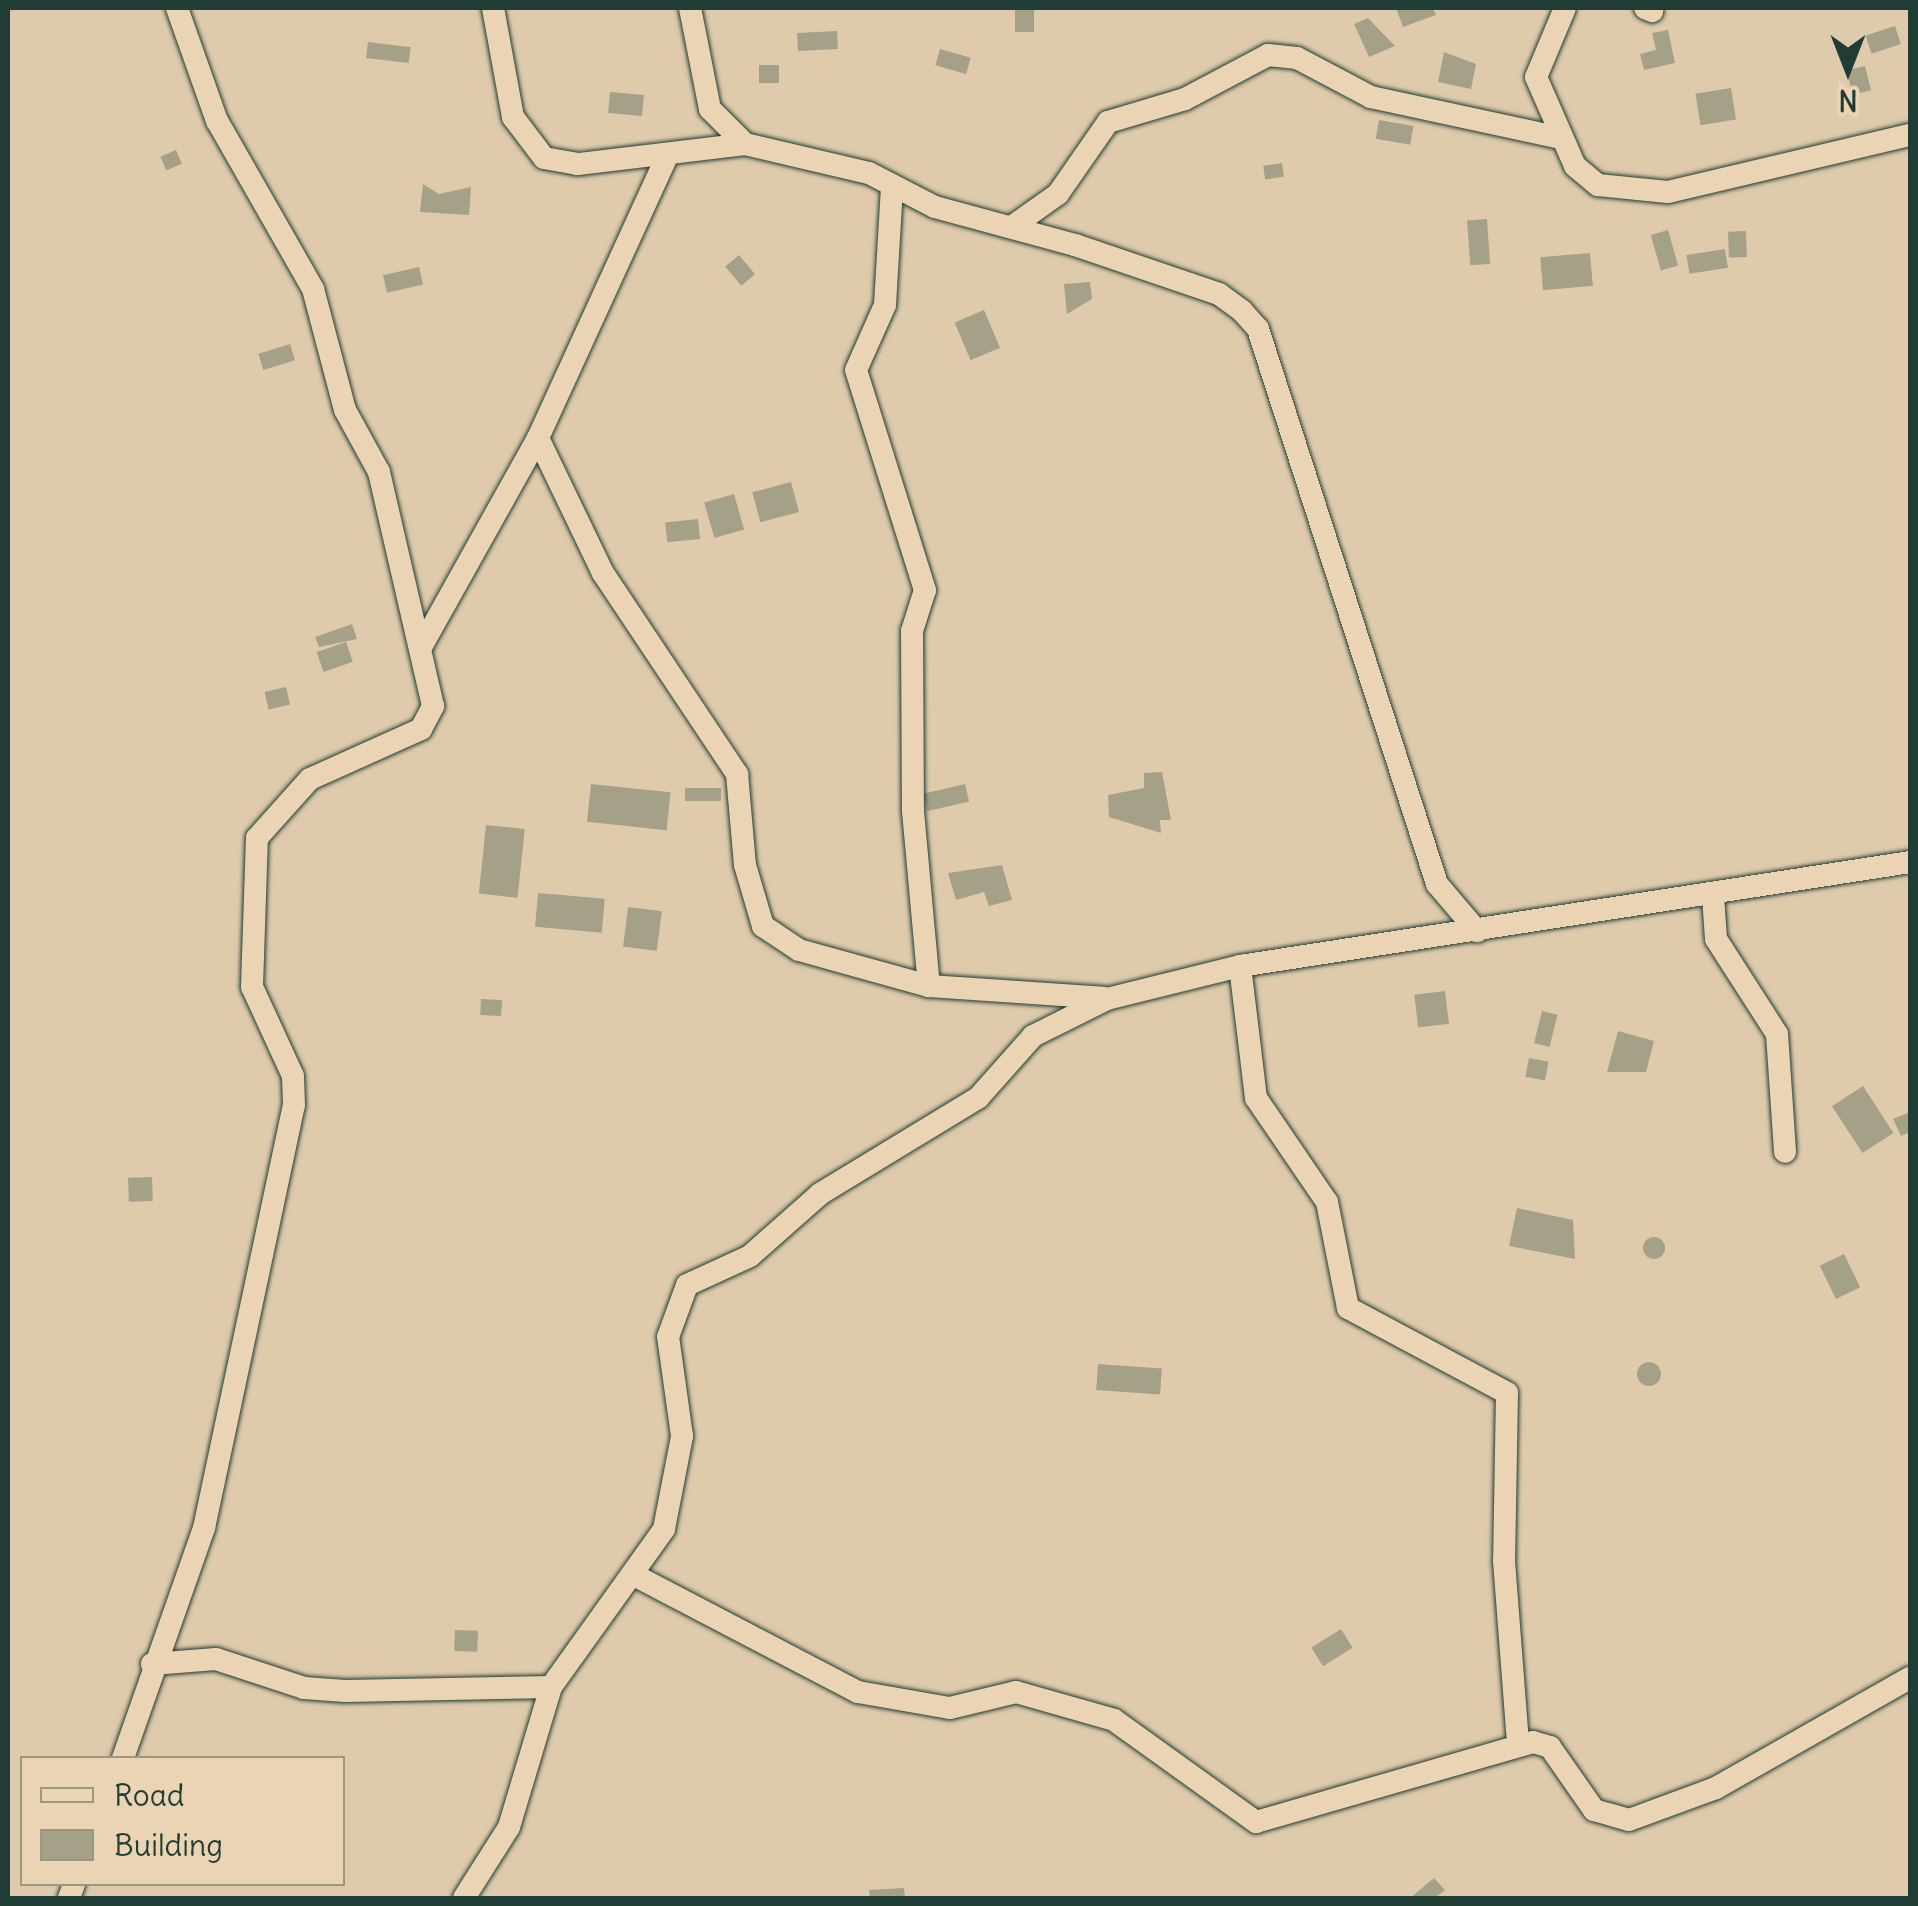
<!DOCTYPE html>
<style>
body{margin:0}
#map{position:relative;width:1918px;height:1906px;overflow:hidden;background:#dfcbac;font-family:Delius,sans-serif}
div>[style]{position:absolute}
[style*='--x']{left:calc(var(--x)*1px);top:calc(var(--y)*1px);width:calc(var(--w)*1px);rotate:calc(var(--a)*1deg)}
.building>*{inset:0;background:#a5a189;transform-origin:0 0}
.round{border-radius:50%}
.roads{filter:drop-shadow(0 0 2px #1f3d34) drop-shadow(0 0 2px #1f3d34)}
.minor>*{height:22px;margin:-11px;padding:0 11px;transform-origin:11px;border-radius:11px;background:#ebd4b4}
span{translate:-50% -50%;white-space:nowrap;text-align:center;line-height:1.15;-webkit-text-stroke:8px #ebd4b4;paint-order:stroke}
.frame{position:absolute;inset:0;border:10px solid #1f3d34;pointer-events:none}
.legend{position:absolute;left:20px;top:1756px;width:325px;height:130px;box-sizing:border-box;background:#ebd4b4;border:2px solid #999881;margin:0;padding:12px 18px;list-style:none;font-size:30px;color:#1f3d34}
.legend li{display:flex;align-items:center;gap:20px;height:50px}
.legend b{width:50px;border:2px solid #999881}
.north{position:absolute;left:1798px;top:20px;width:100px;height:100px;-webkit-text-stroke:8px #ebd4b4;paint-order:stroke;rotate:180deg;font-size:28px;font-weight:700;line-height:40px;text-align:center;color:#1f3d34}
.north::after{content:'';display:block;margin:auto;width:35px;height:45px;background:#1f3d34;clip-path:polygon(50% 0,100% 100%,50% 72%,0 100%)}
</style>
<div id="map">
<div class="building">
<div style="left:1015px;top:8px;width:19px;height:24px"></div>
<div style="clip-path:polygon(1396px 8px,1433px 8px,1436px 15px,1403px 27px)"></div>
<div style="clip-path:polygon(1368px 18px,1395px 46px,1369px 57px,1354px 24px)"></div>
<div style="left:1895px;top:26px;width:19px;height:31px;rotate:72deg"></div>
<div style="clip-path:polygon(1668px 30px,1675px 63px,1644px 70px,1640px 54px,1656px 50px,1652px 33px)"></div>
<div style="left:837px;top:31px;width:18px;height:40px;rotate:87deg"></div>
<div style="left:368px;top:42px;width:43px;height:16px;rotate:7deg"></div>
<div style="left:940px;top:49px;width:32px;height:17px;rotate:16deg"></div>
<div style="clip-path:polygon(1444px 52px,1476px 64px,1471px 89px,1438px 82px)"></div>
<div style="left:759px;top:65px;width:20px;height:18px"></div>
<div style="left:1865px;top:66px;width:25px;height:19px;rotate:76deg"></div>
<div style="left:1731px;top:88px;width:32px;height:36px;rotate:81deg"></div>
<div style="left:610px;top:92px;width:34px;height:21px;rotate:5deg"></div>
<div style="left:1379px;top:120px;width:35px;height:19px;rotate:10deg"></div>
<div style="left:176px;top:150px;width:15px;height:17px;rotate:67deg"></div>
<div style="left:1282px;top:163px;width:14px;height:19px;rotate:82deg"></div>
<div style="clip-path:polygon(423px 184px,439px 194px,471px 187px,469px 215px,420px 212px)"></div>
<div style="left:1487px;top:219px;width:45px;height:20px;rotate:86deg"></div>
<div style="left:1668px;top:230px;width:37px;height:18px;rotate:74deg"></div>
<div style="left:1746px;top:231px;width:26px;height:18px;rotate:88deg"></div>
<div style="left:1725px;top:249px;width:19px;height:39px;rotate:81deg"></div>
<div style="left:1590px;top:253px;width:33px;height:50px;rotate:85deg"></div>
<div style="left:739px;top:255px;width:25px;height:18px;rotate:50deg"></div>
<div style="left:419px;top:267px;width:18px;height:37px;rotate:77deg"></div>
<div style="clip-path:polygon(1090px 282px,1092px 299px,1067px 314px,1064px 284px)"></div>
<div style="left:984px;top:310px;width:41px;height:32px;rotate:67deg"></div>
<div style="left:290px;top:344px;width:17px;height:33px;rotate:73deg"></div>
<div style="left:791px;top:482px;width:31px;height:40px;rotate:75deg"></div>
<div style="left:734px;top:494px;width:37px;height:31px;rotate:74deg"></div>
<div style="left:698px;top:519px;width:20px;height:33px;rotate:84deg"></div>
<div style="clip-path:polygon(352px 624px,357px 639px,319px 647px,315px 637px)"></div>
<div style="left:346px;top:642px;width:21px;height:31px;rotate:71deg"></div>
<div style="left:286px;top:687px;width:18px;height:22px;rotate:77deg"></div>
<div style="clip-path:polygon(1162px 772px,1171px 820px,1160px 820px,1161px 833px,1109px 817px,1108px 795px,1144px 788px,1144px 773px)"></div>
<div style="left:591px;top:784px;width:80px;height:38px;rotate:6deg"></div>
<div style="left:965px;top:784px;width:18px;height:43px;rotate:77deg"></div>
<div style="left:685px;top:788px;width:36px;height:13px"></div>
<div style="left:486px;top:825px;width:39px;height:69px;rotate:6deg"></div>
<div style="clip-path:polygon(1002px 865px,1012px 900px,989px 906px,984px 892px,956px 900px,948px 873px)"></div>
<div style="left:538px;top:893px;width:67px;height:34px;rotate:5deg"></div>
<div style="left:628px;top:907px;width:34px;height:40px;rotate:7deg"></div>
<div style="left:1445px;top:991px;width:33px;height:31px;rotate:83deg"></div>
<div style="left:481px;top:999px;width:21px;height:16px;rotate:3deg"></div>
<div style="left:1542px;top:1011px;width:16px;height:33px;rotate:14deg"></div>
<div style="clip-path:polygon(1618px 1031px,1654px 1041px,1646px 1072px,1607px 1072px)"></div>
<div style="left:1529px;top:1058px;width:20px;height:19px;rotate:11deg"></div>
<div style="left:1863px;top:1086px;width:56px;height:37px;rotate:57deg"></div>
<div style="clip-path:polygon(1910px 1112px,1910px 1132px,1901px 1136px,1893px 1119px)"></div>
<div style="left:152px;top:1177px;width:24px;height:24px;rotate:88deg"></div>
<div style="clip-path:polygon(1517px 1208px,1573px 1220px,1575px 1259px,1509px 1246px)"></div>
<div class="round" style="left:1643px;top:1237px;width:22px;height:22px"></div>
<div style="left:1844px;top:1254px;width:37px;height:27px;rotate:64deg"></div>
<div class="round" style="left:1637px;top:1362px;width:24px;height:24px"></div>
<div style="left:1098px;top:1364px;width:64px;height:26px;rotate:4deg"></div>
<div style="left:1341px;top:1629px;width:22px;height:35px;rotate:58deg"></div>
<div style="left:455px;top:1630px;width:23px;height:21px;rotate:2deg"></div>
<div style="clip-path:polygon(1434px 1878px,1445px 1890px,1435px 1898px,1410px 1898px)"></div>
<div style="clip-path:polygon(904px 1888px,905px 1898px,870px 1898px,869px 1890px)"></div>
</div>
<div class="roads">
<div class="minor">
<div style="--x:493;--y:8;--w:111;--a:79.6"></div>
<div style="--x:513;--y:117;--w:51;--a:52.9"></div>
<div style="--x:544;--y:158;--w:35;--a:10"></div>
<div style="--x:578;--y:164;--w:168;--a:-6.8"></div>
<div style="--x:690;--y:8;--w:103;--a:78.8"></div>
<div style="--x:710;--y:109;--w:49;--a:45"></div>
<div style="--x:745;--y:144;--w:127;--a:13.2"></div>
<div style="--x:869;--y:173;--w:74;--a:27.3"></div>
<div style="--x:935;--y:207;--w:145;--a:15.2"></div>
<div style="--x:1075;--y:245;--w:152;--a:18.8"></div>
<div style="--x:1219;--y:294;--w:29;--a:36"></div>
<div style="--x:1242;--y:311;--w:24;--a:48"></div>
<div style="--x:1258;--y:329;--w:583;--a:72.12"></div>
<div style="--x:1437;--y:884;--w:62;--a:49.6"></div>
<div style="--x:1565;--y:8;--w:75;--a:112.8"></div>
<div style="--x:1536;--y:77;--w:97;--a:66.3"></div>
<div style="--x:1575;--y:166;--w:30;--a:40"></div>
<div style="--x:1598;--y:185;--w:70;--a:5.7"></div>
<div style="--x:1668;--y:192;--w:249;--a:-13.3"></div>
<div style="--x:1645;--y:8;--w:8;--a:23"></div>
<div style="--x:892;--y:187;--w:118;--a:93.4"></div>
<div style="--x:885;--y:305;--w:71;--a:114"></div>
<div style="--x:856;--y:370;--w:231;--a:72.6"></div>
<div style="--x:925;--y:590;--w:43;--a:107.6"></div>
<div style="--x:912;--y:631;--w:180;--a:89.7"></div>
<div style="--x:913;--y:811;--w:176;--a:84.8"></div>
<div style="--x:1013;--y:226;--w:55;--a:-35.4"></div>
<div style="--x:1058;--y:194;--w:88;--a:-55.2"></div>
<div style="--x:1108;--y:122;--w:80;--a:-16.6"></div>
<div style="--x:1185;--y:99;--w:94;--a:-27.9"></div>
<div style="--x:1268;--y:55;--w:29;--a:6"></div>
<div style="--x:1297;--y:58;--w:84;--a:27.8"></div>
<div style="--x:1371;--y:97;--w:194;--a:12.2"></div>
<div style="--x:538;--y:438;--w:150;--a:64.3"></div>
<div style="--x:603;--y:573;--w:242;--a:56.3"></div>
<div style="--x:737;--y:774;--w:91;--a:85"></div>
<div style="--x:745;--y:865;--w:64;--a:73.6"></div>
<div style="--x:763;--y:926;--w:43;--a:33.7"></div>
<div style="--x:799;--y:950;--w:135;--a:15.5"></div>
<div style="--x:929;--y:986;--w:174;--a:3.9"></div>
<div style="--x:420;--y:649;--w:242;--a:-60.8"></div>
<div style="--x:538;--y:438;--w:312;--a:-65.4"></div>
<div style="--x:1713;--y:896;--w:43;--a:86"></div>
<div style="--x:1716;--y:939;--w:113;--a:57.3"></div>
<div style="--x:1777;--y:1034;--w:118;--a:86.1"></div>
<div style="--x:1240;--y:966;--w:133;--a:83.1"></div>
<div style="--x:1256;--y:1098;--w:126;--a:55.7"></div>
<div style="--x:1327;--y:1202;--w:108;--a:78.8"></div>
<div style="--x:1348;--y:1308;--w:180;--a:28.1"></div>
<div style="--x:1507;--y:1393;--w:168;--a:91"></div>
<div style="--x:1504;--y:1561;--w:185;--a:85.6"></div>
<div style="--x:636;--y:1576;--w:250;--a:27.6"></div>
<div style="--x:858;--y:1692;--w:93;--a:9.9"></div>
<div style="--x:950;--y:1708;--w:68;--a:-13.6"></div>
<div style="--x:1016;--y:1692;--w:102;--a:15.9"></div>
<div style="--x:1114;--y:1720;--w:175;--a:35.7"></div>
<div style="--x:1256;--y:1822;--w:288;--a:-16.1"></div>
<div style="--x:1533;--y:1742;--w:18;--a:16"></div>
<div style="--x:1550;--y:1747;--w:77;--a:55.1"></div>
<div style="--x:1594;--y:1810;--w:36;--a:16"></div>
<div style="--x:1629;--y:1820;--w:93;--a:-20.2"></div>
<div style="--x:1716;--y:1788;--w:223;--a:-29.6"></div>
<div style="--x:152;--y:1664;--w:64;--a:-4.5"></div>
<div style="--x:216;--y:1659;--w:93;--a:18.2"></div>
<div style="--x:304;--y:1688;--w:41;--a:4.2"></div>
<div style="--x:345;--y:1691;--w:206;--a:-1.1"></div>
<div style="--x:123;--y:1758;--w:244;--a:-70.6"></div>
<div style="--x:204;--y:1528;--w:432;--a:-78"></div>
<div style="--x:294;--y:1105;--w:29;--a:-92"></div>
<div style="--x:293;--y:1076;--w:98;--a:-114.7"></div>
<div style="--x:252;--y:987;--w:149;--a:-88.1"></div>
<div style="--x:257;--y:838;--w:79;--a:-48.1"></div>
<div style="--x:310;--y:779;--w:122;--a:-24.2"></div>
<div style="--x:421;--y:729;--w:26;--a:-62"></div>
<div style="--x:433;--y:706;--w:240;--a:-103"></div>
<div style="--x:379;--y:472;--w:71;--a:-118.7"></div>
<div style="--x:345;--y:410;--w:125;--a:-104.8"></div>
<div style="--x:313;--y:289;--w:193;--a:-119.7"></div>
<div style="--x:217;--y:121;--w:120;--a:-109.5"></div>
<div style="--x:69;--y:1898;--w:15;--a:-70"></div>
<div style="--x:464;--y:1898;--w:84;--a:-57.6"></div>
<div style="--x:509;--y:1827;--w:146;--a:-73.3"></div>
<div style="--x:551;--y:1687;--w:194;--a:-54.4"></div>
<div style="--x:664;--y:1529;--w:95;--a:-79"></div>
<div style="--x:682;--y:1436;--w:100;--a:-98"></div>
<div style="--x:668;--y:1337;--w:55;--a:-69.9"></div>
<div style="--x:687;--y:1285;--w:69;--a:-24.7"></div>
<div style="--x:750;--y:1256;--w:94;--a:-41.5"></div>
<div style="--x:820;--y:1194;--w:185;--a:-31.3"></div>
<div style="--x:978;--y:1098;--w:83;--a:-48.4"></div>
<div style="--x:1033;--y:1036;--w:83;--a:-26.6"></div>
<div style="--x:1107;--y:999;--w:137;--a:-13.9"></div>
<div style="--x:1240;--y:966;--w:678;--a:-8.82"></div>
</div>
</div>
<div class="frame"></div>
<ul class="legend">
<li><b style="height:12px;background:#ebd4b4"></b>Road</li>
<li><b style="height:28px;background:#a5a189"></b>Building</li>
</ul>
<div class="north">N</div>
</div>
